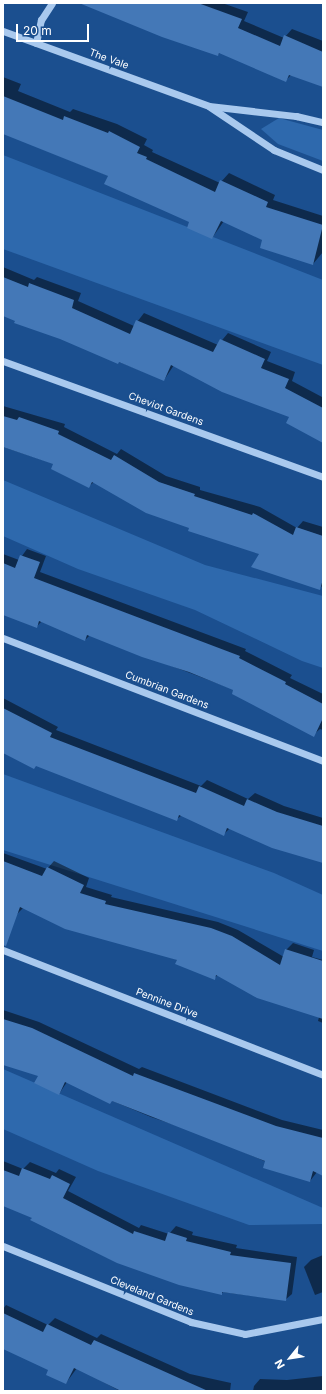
<!DOCTYPE html>
<style>
body{margin:0}
#map{position:relative;width:326px;height:1394px;overflow:hidden;background:#1b4f8f;font-family:Inter,sans-serif}
div>[style]{position:absolute}
[style*='--x']{left:calc(var(--x)*1px);top:calc(var(--y)*1px);width:calc(var(--w)*1px);rotate:calc(var(--a)*1deg)}
.green>*{inset:0;background:#2e69ad}
.shadow>*{inset:0;background:#0007}
.building>*{inset:0;background:#4478b7}
.minor>*{height:7px;margin:-3.5px;padding:0 3.5px;transform-origin:3.5px;border-radius:3.5px;background:#a9c9ee}
span{translate:-50% -50%;white-space:nowrap;text-align:center;line-height:1.15;-webkit-text-stroke:4px #1b4f8f;paint-order:stroke}
.street-label{font-size:10px;color:#fff}
.frame{position:absolute;inset:0;border:4px solid #fff;pointer-events:none}
.north{position:absolute;left:270px;top:1338px;width:40px;height:40px;-webkit-text-stroke:3px #1b4f8f;paint-order:stroke;rotate:240deg;font-size:11px;font-weight:700;line-height:16px;text-align:center;color:#fff}
.north::after{content:'';display:block;margin:auto;width:14px;height:18px;background:#fff;clip-path:polygon(50% 0,100% 100%,50% 72%,0 100%)}
.scale{position:absolute;left:16px;top:24px;width:73px;height:18px;box-sizing:border-box;border:2px solid #fff;border-top:0;padding-left:5px;font-size:12px;line-height:14px;white-space:nowrap;color:#fff;-webkit-text-stroke:3px #1b4f8f;paint-order:stroke}
</style>
<div id="map">
<div class="green">
<div style="clip-path:polygon(279px 118px,323px 130px,323px 161px,278px 144px,261px 129px)"></div>
<div style="clip-path:polygon(3px 155px,323px 280px,323px 365px,3px 249px)"></div>
<div style="clip-path:polygon(3px 480px,205px 565px,323px 596px,323px 668px,302px 661px,195px 610px,78px 569px,3px 536px)"></div>
<div style="clip-path:polygon(3px 774px,274px 873px,323px 895px,323px 951px,3px 850px)"></div>
<div style="clip-path:polygon(3px 1069px,323px 1208px,323px 1224px,249px 1225px,98px 1171px,3px 1129px)"></div>
</div>
<div class="shadow">
<div style="clip-path:polygon(118px 3px,222px 3px,248px 12px,244px 21px,284px 38px,292px 29px,323px 41px,323px 86px,291px 75px,285px 81px,220px 52px,218px 55px)"></div>
<div style="clip-path:polygon(3px 77px,21px 84px,18px 91px,70px 112px,73px 109px,117px 124px,147px 139px,144px 145px,153px 150px,152px 152px,220px 183px,229px 173px,275px 195px,273px 200px,323px 216px,323px 252px,313px 264px,224px 221px,212px 238px,191px 221px,109px 176px,3px 133px)"></div>
<div style="clip-path:polygon(3px 267px,34px 280px,37px 277px,81px 293px,78px 301px,134px 326px,144px 313px,218px 345px,228px 333px,271px 352px,267px 361px,295px 372px,292px 381px,322px 397px,323px 394px,323px 442px,291px 416px,174px 365px,164px 380px,3px 315px)"></div>
<div style="clip-path:polygon(3px 406px,65px 424px,64px 427px,117px 454px,121px 449px,166px 476px,200px 487px,200px 490px,260px 507px,297px 528px,303px 521px,323px 527px,323px 585px,319px 589px,260px 553px,190px 527px,94px 482px,88px 487px,55px 464px,3px 447px)"></div>
<div style="clip-path:polygon(27px 549px,46px 556px,40px 572px,246px 649px,245px 651px,292px 675px,290px 678px,323px 694px,323px 730px,320px 729px,313px 735px,235px 690px,90px 635px,85px 640px,42px 621px,36px 627px,3px 614px,3px 554px,19px 560px)"></div>
<div style="clip-path:polygon(3px 698px,58px 727px,56px 730px,201px 786px,207px 780px,248px 799px,255px 793px,284px 806px,323px 818px,323px 862px,230px 828px,223px 835px,182px 815px,177px 819px,3px 752px)"></div>
<div style="clip-path:polygon(3px 853px,47px 869px,54px 861px,89px 878px,86px 887px,112px 895px,111px 897px,218px 922px,238px 930px,284px 957px,286px 950px,293px 943px,314px 950px,312px 957px,323px 960px,323px 1023px,318px 1021px,319px 1017px,218px 975px,214px 978px,178px 960px,23px 908px,17px 914px,3px 909px)"></div>
<div style="clip-path:polygon(3px 1010px,39px 1022px,139px 1069px,142px 1067px,282px 1120px,323px 1130px,323px 1174px,317px 1172px,310px 1181px,207px 1136px,151px 1117px,67px 1082px,59px 1094px,39px 1075px,3px 1064px)"></div>
<div style="clip-path:polygon(3px 1161px,23px 1169px,30px 1162px,56px 1173px,59px 1169px,76px 1177px,68px 1191px,139px 1228px,141px 1225px,169px 1234px,176px 1226px,193px 1232px,192px 1235px,237px 1245px,236px 1248px,297px 1257px,292px 1294px,285px 1300px,223px 1292px,221px 1294px,3px 1205px)"></div>
<div style="clip-path:polygon(323px 1255px,323px 1292px,315px 1295px,304px 1267px,311px 1260px)"></div>
<div style="clip-path:polygon(6px 1305px,48px 1325px,55px 1318px,97px 1338px,101px 1334px,190px 1374px,231px 1383px,230px 1391px,120px 1391px,77px 1368px,66px 1383px,50px 1370px,3px 1348px,3px 1309px)"></div>
<div style="clip-path:polygon(323px 1376px,323px 1391px,253px 1391px,254px 1386px,260px 1379px,287px 1380px)"></div>
</div>
<div class="building">
<div style="clip-path:polygon(79px 3px,198px 3px,242px 19px,238px 28px,280px 46px,284px 35px,323px 52px,323px 87px,289px 75px,286px 82px,219px 53px,218px 56px,162px 37px)"></div>
<div style="clip-path:polygon(3px 96px,63px 120px,64px 116px,108px 133px,109px 131px,140px 147px,137px 153px,147px 157px,146px 159px,215px 192px,220px 180px,268px 202px,266px 207px,323px 225px,313px 265px,260px 248px,262px 240px,221px 221px,212px 239px,187px 228px,189px 222px,104px 184px,108px 176px,3px 134px)"></div>
<div style="clip-path:polygon(3px 277px,28px 287px,29px 283px,74px 300px,72px 308px,130px 334px,136px 320px,213px 352px,220px 339px,265px 359px,261px 368px,289px 379px,285px 388px,323px 408px,323px 443px,286px 423px,289px 417px,222px 392px,171px 365px,164px 381px,119px 362px,118px 364px,60px 339px,14px 323px,15px 321px,3px 316px)"></div>
<div style="clip-path:polygon(3px 416px,17px 420px,19px 417px,59px 431px,58px 434px,111px 460px,114px 455px,159px 482px,195px 494px,194px 496px,252px 515px,253px 513px,293px 535px,296px 527px,323px 536px,323px 579px,320px 590px,251px 567px,259px 554px,188px 531px,189px 528px,146px 513px,92px 482px,89px 488px,51px 469px,53px 464px,3px 447px)"></div>
<div style="clip-path:polygon(20px 555px,40px 562px,34px 578px,240px 656px,239px 658px,286px 682px,285px 684px,323px 704px,323px 718px,314px 737px,232px 694px,233px 690px,189px 672px,142px 657px,87px 635px,85px 641px,39px 621px,37px 628px,3px 615px,3px 563px,15px 568px)"></div>
<div style="clip-path:polygon(3px 708px,52px 733px,50px 737px,196px 793px,199px 786px,244px 806px,247px 799px,277px 812px,323px 826px,323px 863px,272px 848px,227px 828px,224px 836px,179px 815px,177px 821px,36px 766px,34px 769px,3px 753px)"></div>
<div style="clip-path:polygon(3px 861px,42px 876px,47px 867px,84px 885px,80px 893px,106px 901px,105px 904px,211px 928px,232px 936px,280px 965px,285px 949px,323px 961px,323px 1019px,257px 998px,216px 975px,215px 980px,175px 964px,177px 960px,65px 929px,20px 907px,6px 946px,3px 945px)"></div>
<div style="clip-path:polygon(3px 1019px,32px 1028px,133px 1076px,134px 1073px,276px 1126px,323px 1138px,323px 1176px,313px 1171px,310px 1182px,263px 1168px,265px 1161px,112px 1101px,110px 1104px,65px 1082px,59px 1095px,34px 1083px,38px 1076px,3px 1065px)"></div>
<div style="clip-path:polygon(22px 1168px,50px 1179px,52px 1175px,70px 1184px,63px 1198px,133px 1234px,134px 1231px,165px 1241px,168px 1232px,187px 1238px,186px 1241px,231px 1252px,230px 1255px,291px 1263px,286px 1301px,222px 1292px,222px 1295px,179px 1285px,117px 1263px,30px 1220px,32px 1218px,3px 1206px,3px 1170px,19px 1176px)"></div>
<div style="clip-path:polygon(3px 1313px,43px 1332px,47px 1324px,91px 1345px,94px 1340px,208px 1391px,121px 1391px,74px 1368px,66px 1384px,46px 1375px,48px 1370px,3px 1349px)"></div>
</div>
<div class="minor">
<div style="--x:3;--y:31;--w:219;--a:20"></div>
<div style="--x:209;--y:106;--w:88;--a:6.6"></div>
<div style="--x:296;--y:116;--w:28;--a:13"></div>
<div style="--x:36;--y:43;--w:24;--a:-78"></div>
<div style="--x:41;--y:20;--w:20;--a:-57"></div>
<div style="--x:210;--y:107;--w:77;--a:33.9"></div>
<div style="--x:274;--y:150;--w:53;--a:22.2"></div>
<div style="--x:3;--y:361;--w:340;--a:19.9"></div>
<div style="--x:3;--y:638;--w:343;--a:21"></div>
<div style="--x:3;--y:950;--w:344;--a:21.3"></div>
<div style="--x:3;--y:1246;--w:203;--a:22"></div>
<div style="--x:191;--y:1322;--w:55;--a:12.5"></div>
<div style="--x:245;--y:1334;--w:79;--a:-10.9"></div>
</div>
<div class="street-label">
<span style="left:109px;top:59px;rotate:20deg">The Vale</span>
<span style="left:166px;top:409px;rotate:20deg">Cheviot Gardens</span>
<span style="left:167px;top:690px;rotate:21deg">Cumbrian Gardens</span>
<span style="left:167px;top:1003px;rotate:21deg">Pennine Drive</span>
<span style="left:152px;top:1296px;rotate:22deg">Cleveland Gardens</span>
</div>
<div class="frame"></div>
<div class="north">N</div>
<div class="scale">20 m</div>
</div>
